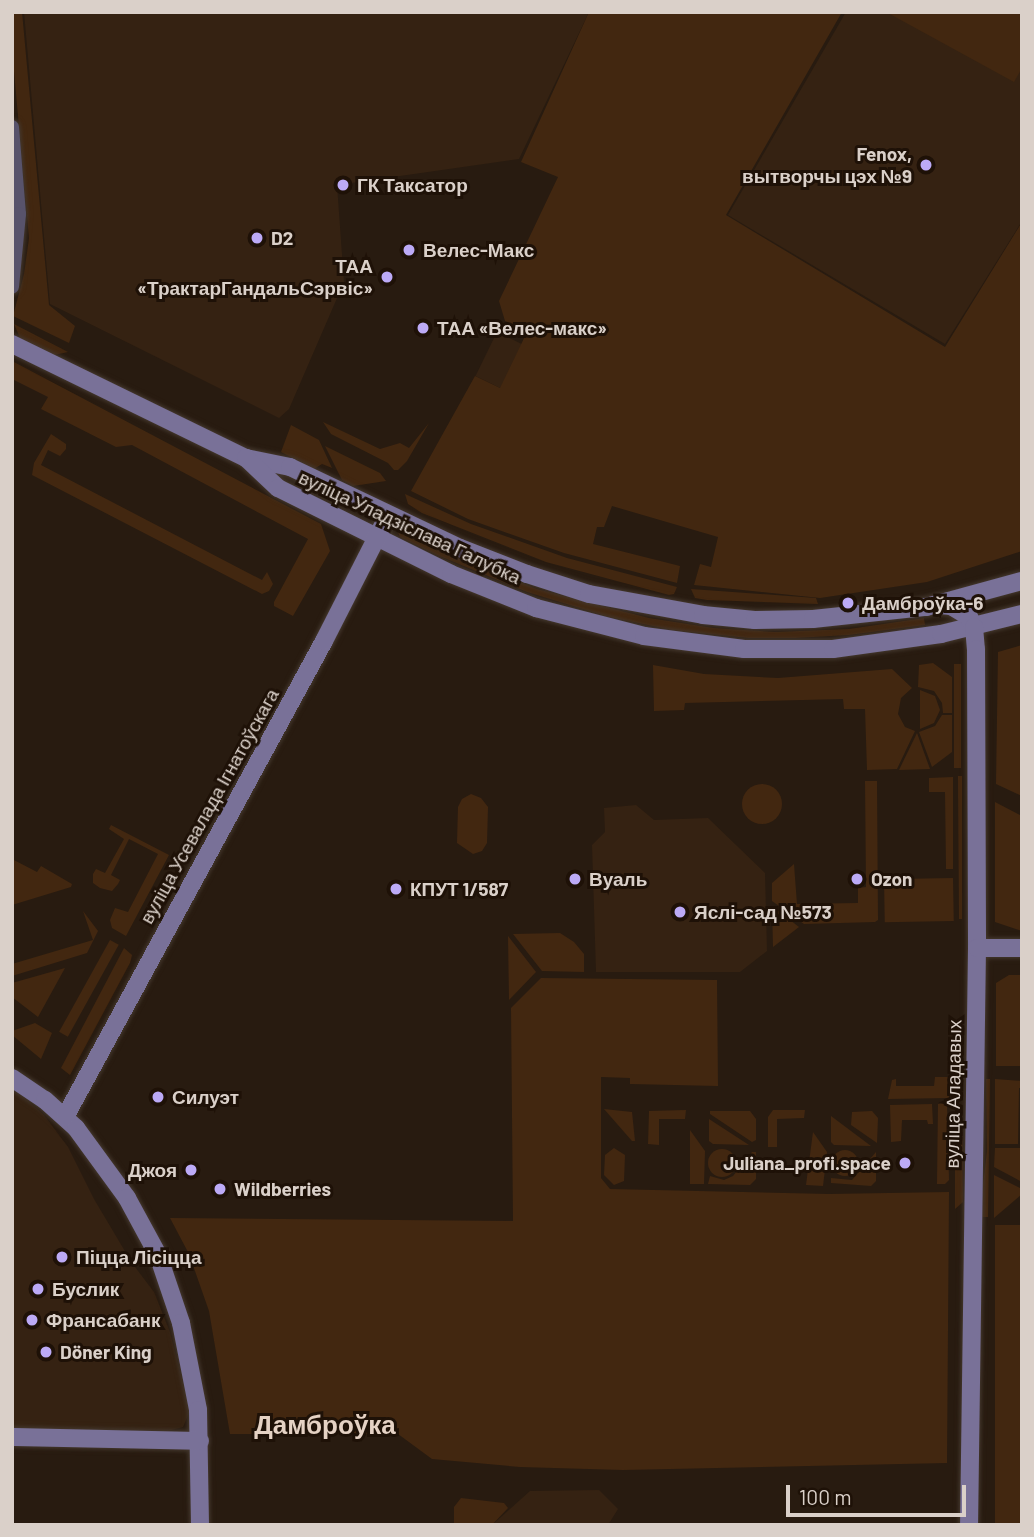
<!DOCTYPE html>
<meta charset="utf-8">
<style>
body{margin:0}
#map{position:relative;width:1034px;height:1537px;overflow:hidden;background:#281b10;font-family:Barlow,sans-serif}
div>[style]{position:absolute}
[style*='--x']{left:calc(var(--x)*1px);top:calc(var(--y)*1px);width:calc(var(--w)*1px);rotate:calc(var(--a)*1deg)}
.built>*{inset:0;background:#352212;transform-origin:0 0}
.green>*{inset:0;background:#422710;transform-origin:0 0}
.round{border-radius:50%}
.roads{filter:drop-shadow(0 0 2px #44382e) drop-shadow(0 0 2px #44382e)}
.street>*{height:14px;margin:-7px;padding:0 7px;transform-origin:7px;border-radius:7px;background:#58536b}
.secondary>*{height:18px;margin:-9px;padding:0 9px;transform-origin:9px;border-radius:9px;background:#797198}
.dots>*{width:19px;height:19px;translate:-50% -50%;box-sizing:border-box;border:4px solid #1e1107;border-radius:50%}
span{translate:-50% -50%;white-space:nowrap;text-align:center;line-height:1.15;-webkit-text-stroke:6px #1e1107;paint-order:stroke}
.poi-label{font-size:19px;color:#dad0c9;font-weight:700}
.right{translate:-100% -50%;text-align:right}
.left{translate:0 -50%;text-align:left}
.street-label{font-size:19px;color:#dad0c9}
.district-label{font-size:26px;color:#e5d2c4;font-weight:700}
.frame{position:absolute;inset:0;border:14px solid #dad0c9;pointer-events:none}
.scale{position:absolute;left:786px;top:1485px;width:180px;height:32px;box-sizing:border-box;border:4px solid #dad0c9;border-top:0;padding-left:9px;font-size:21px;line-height:24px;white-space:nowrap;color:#dad0c9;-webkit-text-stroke:5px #1e1107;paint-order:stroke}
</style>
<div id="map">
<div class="built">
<div style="clip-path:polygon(24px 12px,589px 12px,519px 159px,337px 185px,344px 282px,289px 409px,279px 418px,50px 304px)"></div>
<div style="clip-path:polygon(846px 12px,1022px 12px,1022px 221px,945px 344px,728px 215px)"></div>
<div style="left:497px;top:332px;width:28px;height:49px;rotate:26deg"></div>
<div style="clip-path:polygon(636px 805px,654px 820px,708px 818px,765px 873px,767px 951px,740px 972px,596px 972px,592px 845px,605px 832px,604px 808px)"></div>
<div style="clip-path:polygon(12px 1087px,44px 1115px,68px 1147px,94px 1199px,132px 1263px,154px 1292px,170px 1332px,190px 1411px,183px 1427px,168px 1431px,12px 1429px)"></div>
<div style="clip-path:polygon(599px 1490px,618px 1509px,608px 1525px,492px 1525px,530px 1491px)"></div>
</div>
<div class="green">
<div style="clip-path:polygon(12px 12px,22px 12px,49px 305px,75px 326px,69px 343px,13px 316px,24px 274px,29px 238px,12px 49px)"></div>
<div style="clip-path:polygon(589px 12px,842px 12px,726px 215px,945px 347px,1022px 222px,1022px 551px,927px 582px,820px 598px,694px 585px,700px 564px,711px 567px,718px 537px,612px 506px,604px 527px,597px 527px,593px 544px,680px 566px,677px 583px,564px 553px,468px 519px,411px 491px,475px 376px,500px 388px,528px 330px,505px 321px,499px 301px,558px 177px,521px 162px)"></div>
<div style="clip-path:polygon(1022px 12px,1022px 68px,1014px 82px,888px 13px)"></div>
<div style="clip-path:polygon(14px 324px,68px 352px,54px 355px,20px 338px)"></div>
<div style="clip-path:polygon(12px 361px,321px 524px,330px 551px,293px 616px,274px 606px,274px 602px,308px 539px,132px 445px,116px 447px,41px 409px,48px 397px,12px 379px)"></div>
<div style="clip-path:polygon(323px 422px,380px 449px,400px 443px,409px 448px,429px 423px,407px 461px,398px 470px,394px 470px,388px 463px,331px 434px)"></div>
<div style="clip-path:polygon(291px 425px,319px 440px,332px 468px,322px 464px,314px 469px,281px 452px)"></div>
<div style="clip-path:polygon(51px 434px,66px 444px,66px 449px,60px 456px,48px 450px,41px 465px,262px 580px,267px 572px,273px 584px,269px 591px,262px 594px,32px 475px,34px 463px)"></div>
<div style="clip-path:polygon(325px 446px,380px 473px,386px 481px,353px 486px,342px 480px)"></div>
<div style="clip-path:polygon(405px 494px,471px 524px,567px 558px,677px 587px,674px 594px,669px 595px,546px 562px,422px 513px,408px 504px)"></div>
<div style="clip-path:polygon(398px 532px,537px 589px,649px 618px,714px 628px,775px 632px,849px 629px,924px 618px,925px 625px,849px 635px,795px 638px,748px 638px,672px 630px,609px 617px,527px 592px,437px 555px,400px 537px)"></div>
<div style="clip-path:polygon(691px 589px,816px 598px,818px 604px,707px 600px,695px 598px)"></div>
<div style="clip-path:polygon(1022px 645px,1022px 796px,996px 784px,998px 652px)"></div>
<div style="clip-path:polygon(933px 663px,952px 677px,952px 713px,943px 713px,942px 703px,934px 691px,918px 687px,919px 665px)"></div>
<div style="left:954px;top:664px;width:7px;height:104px"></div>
<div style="clip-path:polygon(653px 665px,704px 674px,778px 678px,892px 669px,912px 688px,901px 698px,898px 714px,905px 727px,915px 731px,897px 769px,867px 770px,865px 709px,844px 709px,843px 699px,685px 703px,684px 710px,654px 711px)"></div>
<div style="clip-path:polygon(920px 690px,935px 696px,940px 710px,934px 723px,920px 729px)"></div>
<div style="clip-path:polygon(942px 715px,952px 715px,952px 752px,932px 767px,919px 732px,935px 726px)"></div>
<div style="clip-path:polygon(917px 733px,930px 769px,899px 770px)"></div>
<div style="clip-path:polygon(958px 776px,962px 776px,962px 919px,959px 919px)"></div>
<div style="clip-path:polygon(953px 777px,953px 869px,946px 869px,945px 792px,929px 792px,929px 778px)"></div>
<div style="clip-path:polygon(865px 781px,877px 781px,878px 920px,875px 922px,804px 924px,772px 901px,772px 883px,794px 864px,797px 904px,858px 903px,858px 888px,866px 887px)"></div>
<div class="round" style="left:742px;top:784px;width:40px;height:40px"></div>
<div style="clip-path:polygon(471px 794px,481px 798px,488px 807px,487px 843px,482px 851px,473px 854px,457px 843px,458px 807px,462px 799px)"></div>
<div style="clip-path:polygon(995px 802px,1022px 816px,1022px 931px,995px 922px)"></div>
<div style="clip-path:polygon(111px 825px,169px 855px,126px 936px,112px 928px,110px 920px,115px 908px,128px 912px,158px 854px,129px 839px,111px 875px,120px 880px,118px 884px,112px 891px,100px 888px,93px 883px,93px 874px,96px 869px,105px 873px,124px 839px,109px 829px)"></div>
<div style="clip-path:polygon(12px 859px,37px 872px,41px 866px,72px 884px,71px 887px,12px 905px)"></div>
<div style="left:953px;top:878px;width:43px;height:69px;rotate:89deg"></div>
<div style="clip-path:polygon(772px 906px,799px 927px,773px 947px)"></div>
<div style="clip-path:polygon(83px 911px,98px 931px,87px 953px,12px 976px,12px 964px,93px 940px)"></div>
<div style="clip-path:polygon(560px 933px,574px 942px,584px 954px,584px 972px,542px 971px,513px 934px)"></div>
<div style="clip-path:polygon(508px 936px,536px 972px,509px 1000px)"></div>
<div style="left:110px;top:940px;width:10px;height:105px;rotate:29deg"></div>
<div style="clip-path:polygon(124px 948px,132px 955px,130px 963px,70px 1075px,61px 1068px)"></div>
<div style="clip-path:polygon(65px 968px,38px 1017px,12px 997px,12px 983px)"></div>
<div style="clip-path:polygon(1009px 975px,1022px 975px,1022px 1066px,996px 1066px,996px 983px)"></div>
<div style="clip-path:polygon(541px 978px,717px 980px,718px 1086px,630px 1084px,630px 1078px,601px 1077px,601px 1178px,610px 1189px,829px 1194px,949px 1192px,947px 1463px,623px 1470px,520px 1467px,432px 1459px,398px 1434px,230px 1434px,209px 1311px,189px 1254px,170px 1218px,513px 1221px,511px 1008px)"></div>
<div style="clip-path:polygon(35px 1023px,52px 1033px,41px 1059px,12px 1035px,12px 1031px)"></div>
<div style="clip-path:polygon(935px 1077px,950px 1077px,949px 1098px,888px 1099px,892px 1080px,896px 1079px,896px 1086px,934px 1086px)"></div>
<div style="clip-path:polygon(986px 1079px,990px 1079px,988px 1217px,979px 1217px,987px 1151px)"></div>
<div style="clip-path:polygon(995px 1079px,1022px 1081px,1022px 1088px,1019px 1088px,1018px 1144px,995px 1144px)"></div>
<div style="clip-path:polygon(947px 1103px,949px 1180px,945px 1184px,937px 1184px,938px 1104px)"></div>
<div style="clip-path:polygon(932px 1104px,933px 1124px,928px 1124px,927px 1120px,902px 1120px,901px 1141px,891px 1142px,890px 1105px)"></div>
<div style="clip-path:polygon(955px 1104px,962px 1105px,963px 1202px,955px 1209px)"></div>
<div style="clip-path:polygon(604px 1109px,632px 1112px,635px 1141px,632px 1141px)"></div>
<div style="clip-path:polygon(686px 1110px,685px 1119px,659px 1119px,659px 1145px,648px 1144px,649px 1111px)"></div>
<div style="clip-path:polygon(773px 1110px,805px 1110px,804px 1118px,777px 1119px,777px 1147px,768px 1147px,768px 1117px)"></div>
<div style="clip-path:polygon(710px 1111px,750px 1111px,756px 1119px,756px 1140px,752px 1142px,710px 1114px)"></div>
<div style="clip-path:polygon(872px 1111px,878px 1118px,877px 1143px,851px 1125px,852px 1112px)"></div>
<div style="clip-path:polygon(831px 1116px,871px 1146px,834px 1145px,831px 1142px)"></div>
<div style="clip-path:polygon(709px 1119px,749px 1145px,713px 1144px,709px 1141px)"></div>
<div style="clip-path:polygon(690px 1130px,705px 1151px,704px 1184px,690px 1184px)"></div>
<div style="clip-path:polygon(813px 1132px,827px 1152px,823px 1186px,806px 1185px)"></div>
<div style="clip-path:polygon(614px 1148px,625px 1155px,624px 1181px,614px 1185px,604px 1175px,605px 1155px)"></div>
<div style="clip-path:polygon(995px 1148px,1022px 1148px,1022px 1182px,994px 1167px)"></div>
<div class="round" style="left:708px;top:1149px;width:28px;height:28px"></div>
<div class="round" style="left:832px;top:1150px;width:26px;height:26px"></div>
<div style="clip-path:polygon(752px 1152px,756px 1152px,756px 1179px,750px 1185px,708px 1184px,710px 1176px,724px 1180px,733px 1176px)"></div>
<div style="clip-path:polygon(876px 1152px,876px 1181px,871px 1186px,831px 1183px,831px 1178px,852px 1180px)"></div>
<div style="clip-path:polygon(994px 1175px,1022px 1189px,1022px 1194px,994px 1218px)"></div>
<div style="left:1022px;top:1225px;width:300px;height:27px;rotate:90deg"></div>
<div style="clip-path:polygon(461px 1498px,504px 1503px,508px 1508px,492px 1525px,454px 1525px,454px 1507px)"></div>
</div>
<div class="roads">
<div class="street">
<div style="--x:12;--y:127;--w:87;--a:85.4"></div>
<div style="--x:19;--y:214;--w:73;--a:95.5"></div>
</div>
<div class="secondary">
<div style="--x:12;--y:344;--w:260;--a:26"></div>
<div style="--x:246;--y:458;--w:45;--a:11.6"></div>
<div style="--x:290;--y:467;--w:188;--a:25.5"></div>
<div style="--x:460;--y:548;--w:72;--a:21.2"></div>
<div style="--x:527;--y:574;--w:65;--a:17.9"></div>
<div style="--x:589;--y:594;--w:116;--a:10.4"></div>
<div style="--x:703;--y:615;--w:52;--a:5.5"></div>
<div style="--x:755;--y:620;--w:58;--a:-1"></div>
<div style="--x:813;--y:619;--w:114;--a:-6.1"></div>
<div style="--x:926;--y:607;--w:99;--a:-15.2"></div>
<div style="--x:246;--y:458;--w:44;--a:43.2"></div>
<div style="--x:278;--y:488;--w:193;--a:26.4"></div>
<div style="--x:451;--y:574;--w:92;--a:21.8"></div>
<div style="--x:536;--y:608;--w:112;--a:14.5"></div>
<div style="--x:644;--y:636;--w:101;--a:7.4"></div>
<div style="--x:744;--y:649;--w:89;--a:0"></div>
<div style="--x:833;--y:649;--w:109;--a:-7.9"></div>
<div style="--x:941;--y:634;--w:83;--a:-13.9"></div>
<div style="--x:939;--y:605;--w:12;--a:5"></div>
<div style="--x:951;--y:606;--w:21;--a:31"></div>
<div style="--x:969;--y:617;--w:11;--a:63"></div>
<div style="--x:974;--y:627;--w:22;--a:85"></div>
<div style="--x:976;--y:649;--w:299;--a:89.8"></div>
<div style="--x:977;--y:948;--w:577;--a:90.79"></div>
<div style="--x:977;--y:948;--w:45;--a:0"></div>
<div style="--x:12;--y:1078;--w:40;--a:34"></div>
<div style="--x:45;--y:1100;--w:42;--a:42.1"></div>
<div style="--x:76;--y:1128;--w:87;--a:53.9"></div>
<div style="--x:127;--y:1198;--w:65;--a:61.5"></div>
<div style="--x:158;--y:1255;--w:72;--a:71.3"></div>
<div style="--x:181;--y:1323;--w:89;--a:78.9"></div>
<div style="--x:198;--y:1410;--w:115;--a:89"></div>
<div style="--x:65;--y:1117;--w:542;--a:-61.45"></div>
<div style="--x:324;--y:641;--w:128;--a:-63"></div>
<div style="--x:12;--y:1437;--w:188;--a:1.2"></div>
</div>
</div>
<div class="dots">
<div style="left:926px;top:165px;background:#bcaaf6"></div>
<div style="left:343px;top:185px;background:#bcaaf6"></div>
<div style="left:257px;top:238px;background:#bcaaf6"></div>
<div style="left:409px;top:250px;background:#bcaaf6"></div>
<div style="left:387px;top:277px;background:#bcaaf6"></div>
<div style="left:423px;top:328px;background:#bcaaf6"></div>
<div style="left:848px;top:603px;background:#bcaaf6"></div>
<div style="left:575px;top:879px;background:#bcaaf6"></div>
<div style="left:857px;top:879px;background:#bcaaf6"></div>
<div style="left:396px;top:889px;background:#bcaaf6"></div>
<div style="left:680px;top:912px;background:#bcaaf6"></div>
<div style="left:158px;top:1097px;background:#bcaaf6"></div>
<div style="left:905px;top:1163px;background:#bcaaf6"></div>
<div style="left:191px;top:1170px;background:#bcaaf6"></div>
<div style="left:220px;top:1189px;background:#bcaaf6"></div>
<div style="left:62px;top:1257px;background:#bcaaf6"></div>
<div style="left:38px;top:1289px;background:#bcaaf6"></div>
<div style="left:32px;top:1320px;background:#bcaaf6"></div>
<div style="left:46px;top:1352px;background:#bcaaf6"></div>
</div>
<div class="poi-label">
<span class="right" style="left:912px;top:165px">Fenox,<br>вытворчы цэх №9</span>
<span class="left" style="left:357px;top:185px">ГК Таксатор</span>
<span class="left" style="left:271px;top:238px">D2</span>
<span class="left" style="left:423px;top:250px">Велес-Макс</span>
<span class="right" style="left:373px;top:277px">ТАА<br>«ТрактарГандальСэрвіс»</span>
<span class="left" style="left:437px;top:328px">ТАА «Велес-макс»</span>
<span class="left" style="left:862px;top:603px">Дамброўка-6</span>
<span class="left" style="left:589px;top:879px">Вуаль</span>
<span class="left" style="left:871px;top:879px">Ozon</span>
<span class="left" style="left:410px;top:889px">КПУТ 1/587</span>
<span class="left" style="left:694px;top:912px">Яслі-сад №573</span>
<span class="left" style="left:172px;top:1097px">Силуэт</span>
<span class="right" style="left:891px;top:1163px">Juliana_profi.space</span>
<span class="right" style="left:177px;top:1170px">Джоя</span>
<span class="left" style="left:234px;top:1189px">Wildberries</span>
<span class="left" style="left:76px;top:1257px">Піцца Лісіцца</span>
<span class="left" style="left:52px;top:1289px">Буслик</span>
<span class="left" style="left:46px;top:1320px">Франсабанк</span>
<span class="left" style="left:60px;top:1352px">Döner King</span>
</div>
<div class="street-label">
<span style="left:410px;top:527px;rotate:25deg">вуліца Уладзіслава Галубка</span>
<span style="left:209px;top:806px;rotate:-61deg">вуліца Усевалада Ігнатоўскага</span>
<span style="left:953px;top:1094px;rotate:-89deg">вуліца Аладавых</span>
</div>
<div class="district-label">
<span style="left:325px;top:1424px">Дамброўка</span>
</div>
<div class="frame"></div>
<div class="scale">100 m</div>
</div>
